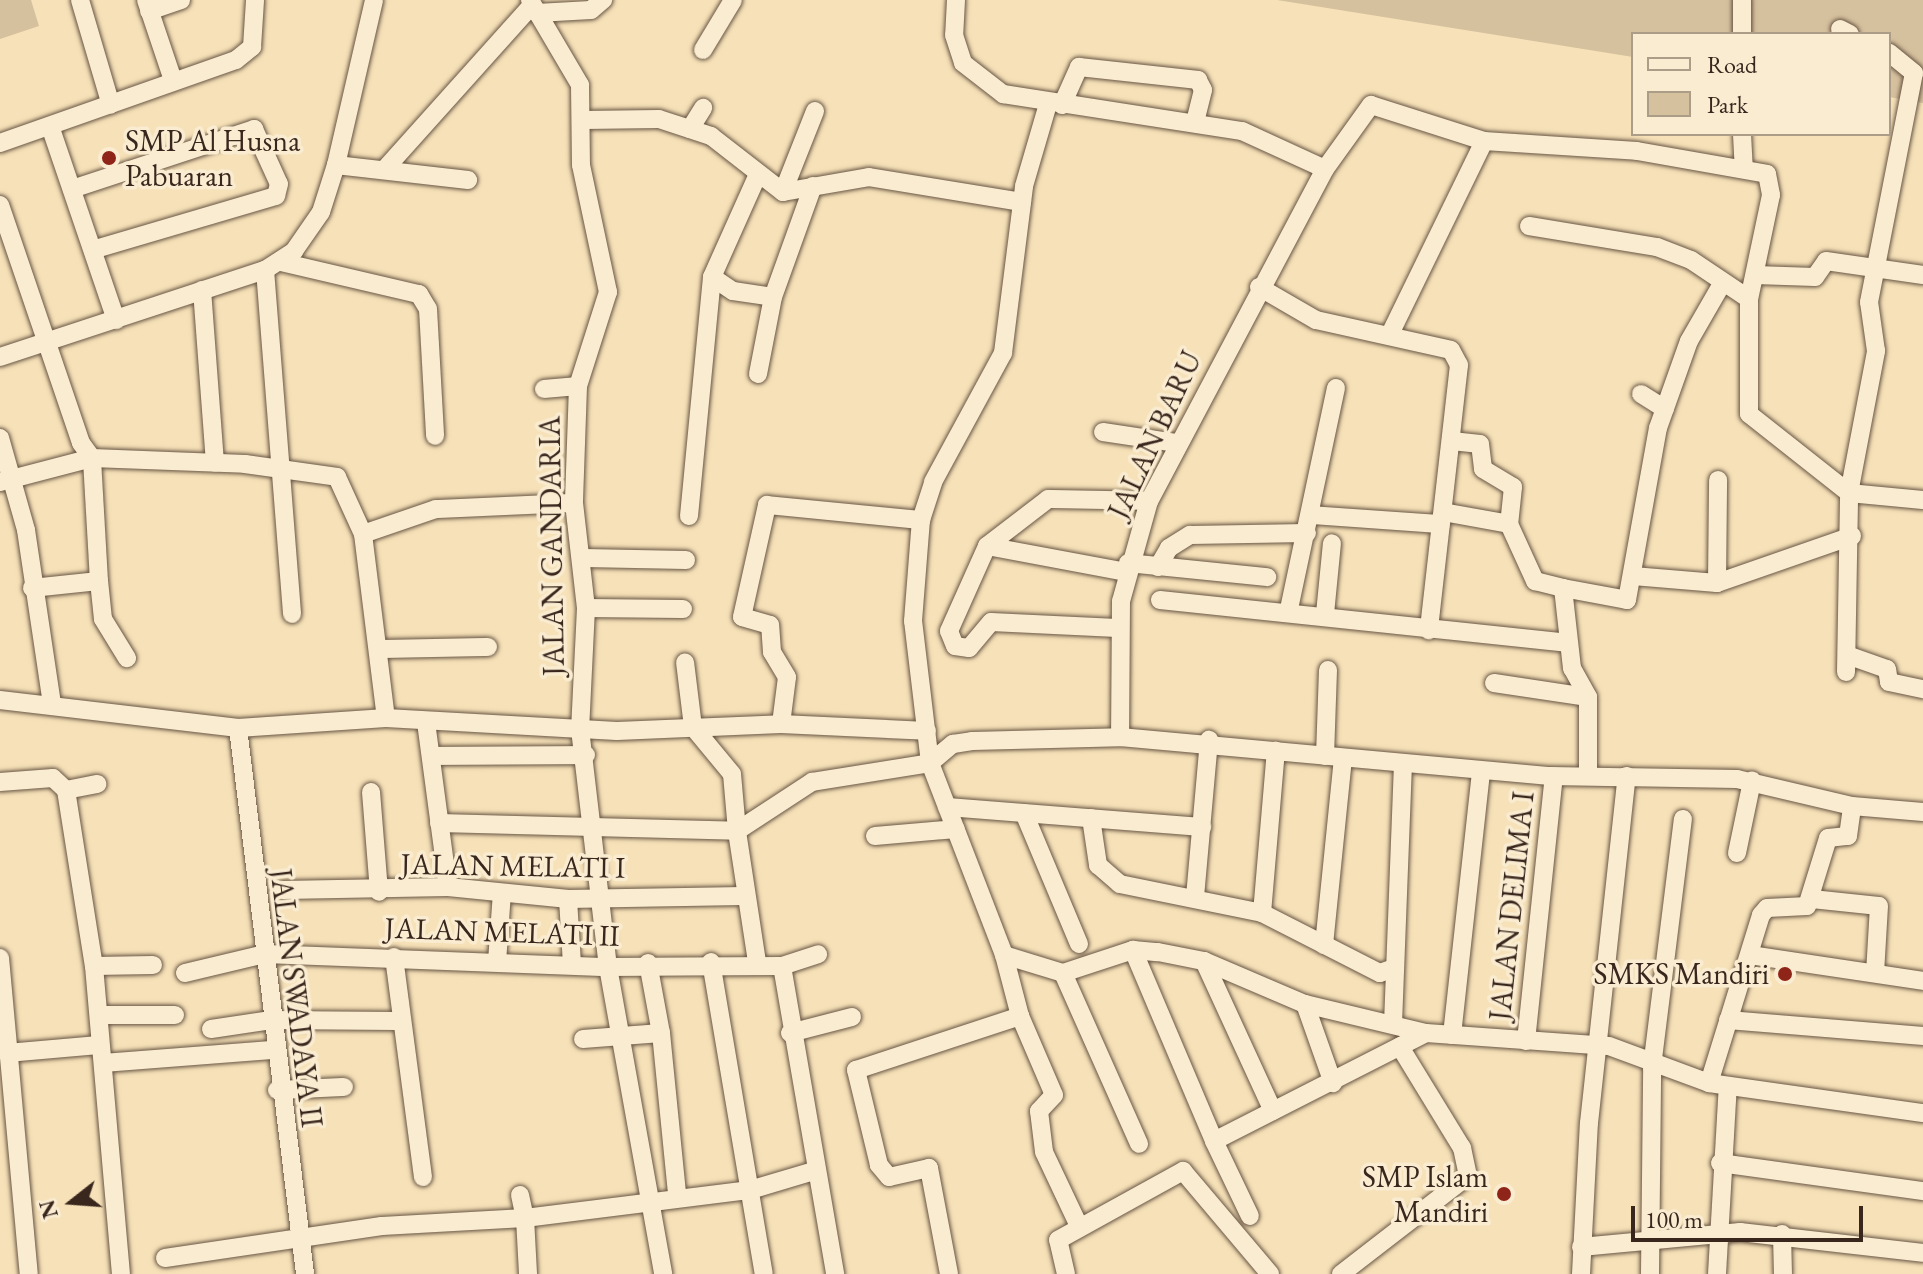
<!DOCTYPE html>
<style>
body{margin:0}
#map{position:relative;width:1923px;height:1274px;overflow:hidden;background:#f6e1b8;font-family:"EB Garamond",serif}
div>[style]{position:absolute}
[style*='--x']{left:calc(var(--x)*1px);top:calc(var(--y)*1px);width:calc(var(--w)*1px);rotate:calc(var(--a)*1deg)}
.green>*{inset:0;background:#d6c19e}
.roads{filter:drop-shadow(0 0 2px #685544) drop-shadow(0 0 2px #685544)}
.minor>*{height:18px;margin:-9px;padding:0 9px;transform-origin:9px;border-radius:9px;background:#f9ecd1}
.dots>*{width:22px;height:22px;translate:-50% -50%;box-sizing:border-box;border:4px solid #f9ecd1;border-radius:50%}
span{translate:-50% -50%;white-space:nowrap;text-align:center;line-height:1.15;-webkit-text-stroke:7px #f9ecd1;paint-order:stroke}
.poi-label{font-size:30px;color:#39261d}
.left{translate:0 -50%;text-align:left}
.right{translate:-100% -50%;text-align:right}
.street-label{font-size:30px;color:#39261d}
.legend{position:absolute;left:1631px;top:32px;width:260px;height:104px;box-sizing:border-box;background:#f9ecd1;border:2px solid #ac9d89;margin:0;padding:10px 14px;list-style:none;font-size:24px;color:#39261d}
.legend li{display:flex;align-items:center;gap:16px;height:40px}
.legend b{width:40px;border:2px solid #ac9d89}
.north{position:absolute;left:32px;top:1162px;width:80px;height:80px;-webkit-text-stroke:6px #f9ecd1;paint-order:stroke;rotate:253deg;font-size:22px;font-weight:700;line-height:32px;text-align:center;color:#39261d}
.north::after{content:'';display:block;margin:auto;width:28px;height:36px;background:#39261d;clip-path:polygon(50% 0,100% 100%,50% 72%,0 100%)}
.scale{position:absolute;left:1631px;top:1206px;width:232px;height:36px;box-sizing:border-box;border:4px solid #39261d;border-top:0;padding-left:10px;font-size:24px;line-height:28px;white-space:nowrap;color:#39261d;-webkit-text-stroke:6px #f9ecd1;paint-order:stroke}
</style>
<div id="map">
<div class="green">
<div style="clip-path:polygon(0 0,31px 0,39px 26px,0 39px)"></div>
<div style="clip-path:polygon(1277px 0,1923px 0,1923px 103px,1889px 97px,1889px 34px,1633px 34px,1633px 57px)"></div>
</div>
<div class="roads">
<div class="minor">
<div style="--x:80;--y:0;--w:109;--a:73.6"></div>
<div style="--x:146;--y:0;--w:84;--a:71.4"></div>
<div style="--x:530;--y:0;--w:99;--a:59.5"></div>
<div style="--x:580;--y:85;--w:80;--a:89.3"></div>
<div style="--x:581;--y:165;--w:130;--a:78"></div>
<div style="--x:608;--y:292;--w:99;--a:107.7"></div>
<div style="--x:578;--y:386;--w:117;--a:92"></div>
<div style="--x:574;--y:503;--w:106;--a:83.5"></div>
<div style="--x:586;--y:608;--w:121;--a:92.8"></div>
<div style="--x:580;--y:729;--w:240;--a:83.3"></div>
<div style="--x:608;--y:967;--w:312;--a:79.8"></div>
<div style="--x:956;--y:0;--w:35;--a:93"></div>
<div style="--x:954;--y:35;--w:29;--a:72"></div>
<div style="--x:963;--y:63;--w:51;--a:37.8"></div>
<div style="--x:1003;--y:94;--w:242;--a:8.8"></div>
<div style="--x:1242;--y:131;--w:91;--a:24.6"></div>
<div style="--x:1325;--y:169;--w:376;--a:117.9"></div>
<div style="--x:1149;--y:501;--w:104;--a:105.6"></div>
<div style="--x:1121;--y:601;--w:136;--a:90.4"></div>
<div style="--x:1120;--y:737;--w:432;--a:5.2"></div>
<div style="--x:1550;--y:776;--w:187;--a:0.9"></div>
<div style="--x:1737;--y:779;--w:118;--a:13.2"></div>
<div style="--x:1852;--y:806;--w:71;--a:4.8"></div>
<div style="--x:149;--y:11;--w:34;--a:-19"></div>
<div style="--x:537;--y:13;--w:54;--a:-3.2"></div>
<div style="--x:591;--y:10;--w:16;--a:-40"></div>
<div style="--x:1840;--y:29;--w:11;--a:27"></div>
<div style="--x:1742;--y:34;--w:34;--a:-90"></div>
<div style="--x:703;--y:50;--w:58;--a:-59"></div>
<div style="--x:1062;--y:105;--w:42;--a:-65.9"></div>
<div style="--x:1079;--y:67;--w:120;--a:6.2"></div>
<div style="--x:1198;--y:80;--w:11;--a:63"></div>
<div style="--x:1203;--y:90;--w:34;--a:104"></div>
<div style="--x:584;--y:120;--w:75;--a:-0.8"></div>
<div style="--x:659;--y:119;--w:55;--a:18.1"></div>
<div style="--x:711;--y:136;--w:91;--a:37.9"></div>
<div style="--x:783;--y:192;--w:87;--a:-9.9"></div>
<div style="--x:869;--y:177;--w:155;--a:9.3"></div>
<div style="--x:50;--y:126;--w:205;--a:71.2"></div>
<div style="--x:690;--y:129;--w:25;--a:-58"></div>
<div style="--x:1742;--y:134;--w:34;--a:87"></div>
<div style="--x:0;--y:143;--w:250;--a:-19.4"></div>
<div style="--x:236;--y:60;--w:21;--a:-39"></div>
<div style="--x:252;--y:47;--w:47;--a:-86.3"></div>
<div style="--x:336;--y:165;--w:133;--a:6.5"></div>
<div style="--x:1325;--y:169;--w:79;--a:-54.3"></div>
<div style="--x:1371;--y:105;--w:119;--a:17.7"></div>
<div style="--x:1484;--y:141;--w:153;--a:3.7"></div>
<div style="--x:1637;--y:151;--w:132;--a:10"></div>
<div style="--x:1767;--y:174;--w:21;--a:79"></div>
<div style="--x:1771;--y:195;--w:106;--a:101.9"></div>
<div style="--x:1749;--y:299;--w:115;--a:90"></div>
<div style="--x:1749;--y:414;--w:127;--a:38.3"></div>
<div style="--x:1849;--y:493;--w:74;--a:5.4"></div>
<div style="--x:384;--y:170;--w:220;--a:-48.1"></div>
<div style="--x:72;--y:189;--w:192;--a:-18.2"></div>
<div style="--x:254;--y:129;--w:60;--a:65.6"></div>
<div style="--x:279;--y:184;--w:12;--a:104"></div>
<div style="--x:276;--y:196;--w:191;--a:163.6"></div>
<div style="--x:783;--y:192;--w:87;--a:-68.4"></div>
<div style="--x:0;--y:205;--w:251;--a:71.2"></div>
<div style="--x:81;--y:443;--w:19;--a:54"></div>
<div style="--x:1529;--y:226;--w:130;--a:9.3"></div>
<div style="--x:1657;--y:247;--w:36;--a:21"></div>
<div style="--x:1691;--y:260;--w:70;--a:33.9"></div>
<div style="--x:281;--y:262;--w:142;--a:13.1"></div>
<div style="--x:419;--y:294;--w:17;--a:59"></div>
<div style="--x:428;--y:309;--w:127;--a:86.8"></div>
<div style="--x:265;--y:270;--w:345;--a:85.5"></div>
<div style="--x:1755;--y:275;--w:60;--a:1.9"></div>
<div style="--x:1815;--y:277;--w:19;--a:-55"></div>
<div style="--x:1826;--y:261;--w:98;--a:8.2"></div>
<div style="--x:712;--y:277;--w:113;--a:-65.9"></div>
<div style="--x:1259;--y:287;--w:66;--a:30.1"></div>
<div style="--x:1316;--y:320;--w:138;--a:12.5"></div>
<div style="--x:1451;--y:350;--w:17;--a:62"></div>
<div style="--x:1459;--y:365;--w:267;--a:96.5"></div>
<div style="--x:202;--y:290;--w:173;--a:85.7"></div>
<div style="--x:1391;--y:332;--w:212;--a:-64"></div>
<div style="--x:0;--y:357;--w:279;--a:-18.2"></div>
<div style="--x:265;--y:270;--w:35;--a:-33"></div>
<div style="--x:294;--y:251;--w:47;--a:-55.3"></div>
<div style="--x:321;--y:212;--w:49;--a:-72.3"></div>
<div style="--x:336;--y:165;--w:169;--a:-77"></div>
<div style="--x:758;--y:374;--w:78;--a:-79"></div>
<div style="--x:544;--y:389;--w:34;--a:-5"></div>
<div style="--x:1641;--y:394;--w:28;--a:32"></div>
<div style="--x:1103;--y:432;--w:75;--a:8.5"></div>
<div style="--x:0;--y:438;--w:96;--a:74.2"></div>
<div style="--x:26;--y:530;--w:177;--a:81.5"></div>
<div style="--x:1452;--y:441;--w:28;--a:6"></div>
<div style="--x:1480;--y:444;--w:25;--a:83"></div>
<div style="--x:1483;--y:469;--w:35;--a:31"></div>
<div style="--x:1513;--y:487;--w:37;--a:96"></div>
<div style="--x:0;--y:482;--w:95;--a:-14.6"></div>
<div style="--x:92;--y:458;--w:153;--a:2.2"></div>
<div style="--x:245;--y:464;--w:93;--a:8"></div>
<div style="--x:337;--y:477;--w:63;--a:65.5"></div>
<div style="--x:363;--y:534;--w:185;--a:82.9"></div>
<div style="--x:386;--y:718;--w:231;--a:3.2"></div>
<div style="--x:617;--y:731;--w:164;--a:-2.4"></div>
<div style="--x:781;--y:724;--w:146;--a:2.7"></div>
<div style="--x:1443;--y:512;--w:67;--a:10.3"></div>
<div style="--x:1509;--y:524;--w:63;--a:65.5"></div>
<div style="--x:1535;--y:581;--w:29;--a:14"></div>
<div style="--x:1563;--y:588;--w:81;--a:83.6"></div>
<div style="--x:1572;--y:668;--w:33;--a:61"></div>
<div style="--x:1588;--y:697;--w:79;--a:90"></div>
<div style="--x:1311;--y:515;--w:130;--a:4"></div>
<div style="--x:689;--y:516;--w:240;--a:-84.5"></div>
<div style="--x:712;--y:277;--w:25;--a:34"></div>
<div style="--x:733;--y:291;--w:40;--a:8.5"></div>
<div style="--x:773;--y:297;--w:118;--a:-70.2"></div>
<div style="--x:363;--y:534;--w:77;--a:-18.9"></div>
<div style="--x:436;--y:509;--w:138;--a:-2.5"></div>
<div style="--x:987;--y:546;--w:141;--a:10.6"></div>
<div style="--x:584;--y:558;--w:102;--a:1.1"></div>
<div style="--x:1128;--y:563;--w:140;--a:5.8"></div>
<div style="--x:1158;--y:567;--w:22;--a:-60"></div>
<div style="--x:1169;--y:548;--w:25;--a:-32"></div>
<div style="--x:1190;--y:535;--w:117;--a:-1"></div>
<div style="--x:1633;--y:576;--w:84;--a:4.8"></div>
<div style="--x:1717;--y:583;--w:143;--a:-19.2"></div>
<div style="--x:99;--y:581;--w:38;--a:84"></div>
<div style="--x:103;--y:619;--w:46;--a:58.4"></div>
<div style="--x:1717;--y:583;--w:103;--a:-89.4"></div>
<div style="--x:32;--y:588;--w:67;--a:-6"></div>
<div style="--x:99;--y:581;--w:123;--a:-93.3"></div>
<div style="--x:1563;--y:588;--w:65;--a:10.6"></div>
<div style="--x:1627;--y:600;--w:175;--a:-79.8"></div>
<div style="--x:1658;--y:428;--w:92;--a:-70.4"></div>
<div style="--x:1689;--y:341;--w:68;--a:-60"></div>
<div style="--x:1160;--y:600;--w:409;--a:6"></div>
<div style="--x:586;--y:608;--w:97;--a:0.6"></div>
<div style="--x:1289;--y:609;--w:226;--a:-78"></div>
<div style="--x:1325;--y:614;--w:71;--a:-84.4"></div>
<div style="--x:1117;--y:628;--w:126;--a:-177.3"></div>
<div style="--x:991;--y:622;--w:34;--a:130"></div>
<div style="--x:969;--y:648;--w:14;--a:-172"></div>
<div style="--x:955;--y:646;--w:16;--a:-112"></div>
<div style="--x:949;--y:631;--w:93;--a:-65.9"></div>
<div style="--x:987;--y:546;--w:77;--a:-37.6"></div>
<div style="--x:1048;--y:499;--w:101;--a:1.1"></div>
<div style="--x:379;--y:649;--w:109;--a:-1.1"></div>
<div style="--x:1847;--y:655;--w:42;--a:19.3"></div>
<div style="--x:1887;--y:669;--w:13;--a:81"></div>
<div style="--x:1889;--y:682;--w:35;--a:12"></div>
<div style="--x:1846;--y:672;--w:179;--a:-89"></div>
<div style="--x:1849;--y:493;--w:145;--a:-79.2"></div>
<div style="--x:1876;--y:351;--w:49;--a:-98.1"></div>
<div style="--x:1869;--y:302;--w:233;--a:-78.9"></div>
<div style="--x:1914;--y:73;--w:32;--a:-141"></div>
<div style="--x:1494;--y:683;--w:95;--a:8.5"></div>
<div style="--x:0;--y:700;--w:240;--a:6.7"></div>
<div style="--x:238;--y:728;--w:148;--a:-3.9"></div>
<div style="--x:426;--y:722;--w:166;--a:82.4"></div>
<div style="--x:781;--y:724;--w:47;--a:-82.7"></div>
<div style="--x:787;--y:677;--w:29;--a:-121"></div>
<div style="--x:772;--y:652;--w:27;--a:-94"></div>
<div style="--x:770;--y:625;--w:29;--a:-164"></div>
<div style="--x:742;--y:617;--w:115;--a:-77.4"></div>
<div style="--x:767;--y:505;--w:155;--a:5.6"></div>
<div style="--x:238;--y:728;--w:550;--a:83"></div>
<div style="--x:434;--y:756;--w:152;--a:-0.4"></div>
<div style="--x:1325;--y:756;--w:86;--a:-88"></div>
<div style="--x:930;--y:763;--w:143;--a:-96.8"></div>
<div style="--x:913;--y:621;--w:101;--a:-85.5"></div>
<div style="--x:921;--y:520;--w:40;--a:-72"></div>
<div style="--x:933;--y:482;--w:147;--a:-61.5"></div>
<div style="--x:1003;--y:353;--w:168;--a:-82.8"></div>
<div style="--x:1024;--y:186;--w:85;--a:-73.7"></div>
<div style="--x:930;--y:763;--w:30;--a:-40"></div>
<div style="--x:953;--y:744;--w:19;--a:-9"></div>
<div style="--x:972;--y:741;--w:148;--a:-1.5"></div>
<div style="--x:0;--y:782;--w:53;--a:-4.3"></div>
<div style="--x:53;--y:778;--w:18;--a:43"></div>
<div style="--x:66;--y:790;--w:178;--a:81"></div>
<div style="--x:94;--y:966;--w:309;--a:85"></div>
<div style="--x:66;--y:790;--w:32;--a:-11"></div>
<div style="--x:371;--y:792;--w:100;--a:85.4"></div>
<div style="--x:947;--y:807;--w:256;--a:4.5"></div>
<div style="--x:1024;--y:813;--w:142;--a:67.2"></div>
<div style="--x:1091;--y:818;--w:48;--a:81.5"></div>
<div style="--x:1098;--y:865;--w:29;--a:41"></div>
<div style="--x:1120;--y:884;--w:145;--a:11.5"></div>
<div style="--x:1262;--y:913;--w:132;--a:27"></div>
<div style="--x:1380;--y:973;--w:12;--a:-20"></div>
<div style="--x:439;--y:823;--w:298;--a:1.5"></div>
<div style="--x:737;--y:831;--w:57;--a:-95"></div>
<div style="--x:732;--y:774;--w:61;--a:-129.7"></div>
<div style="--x:693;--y:727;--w:65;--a:-97"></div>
<div style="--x:875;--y:836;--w:81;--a:-4.9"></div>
<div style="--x:1737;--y:853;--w:74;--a:-78.2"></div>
<div style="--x:283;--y:890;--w:165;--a:-1"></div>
<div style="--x:448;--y:887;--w:121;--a:5.7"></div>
<div style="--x:568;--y:899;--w:175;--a:-1"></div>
<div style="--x:1195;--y:897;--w:158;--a:-84.9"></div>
<div style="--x:568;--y:899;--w:66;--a:86.5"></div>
<div style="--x:1812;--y:899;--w:67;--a:6"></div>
<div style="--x:1879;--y:906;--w:67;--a:93.4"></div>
<div style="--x:1262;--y:913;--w:163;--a:-85.1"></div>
<div style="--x:1324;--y:945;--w:188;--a:-84.2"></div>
<div style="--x:1133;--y:950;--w:207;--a:67"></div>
<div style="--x:1214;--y:1141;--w:238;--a:-27"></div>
<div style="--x:1750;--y:955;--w:175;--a:8.5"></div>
<div style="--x:394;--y:957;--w:222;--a:82.5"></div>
<div style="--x:0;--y:958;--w:317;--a:84.8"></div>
<div style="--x:1204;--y:961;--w:165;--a:65.3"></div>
<div style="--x:497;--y:962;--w:69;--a:-85.9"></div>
<div style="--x:711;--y:962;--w:316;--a:80.4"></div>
<div style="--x:757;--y:962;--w:133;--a:-98.7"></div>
<div style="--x:737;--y:831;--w:90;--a:-33.2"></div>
<div style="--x:812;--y:782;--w:120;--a:-9.1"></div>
<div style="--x:930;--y:763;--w:206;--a:68.9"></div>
<div style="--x:1004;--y:955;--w:62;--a:17"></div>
<div style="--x:1063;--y:973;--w:187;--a:66"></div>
<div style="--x:648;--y:963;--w:71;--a:79.5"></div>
<div style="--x:94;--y:966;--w:59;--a:-1"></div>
<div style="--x:782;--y:966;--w:313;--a:80.2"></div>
<div style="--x:185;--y:973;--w:82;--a:-13.4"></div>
<div style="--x:265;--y:954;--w:343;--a:2.2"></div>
<div style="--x:608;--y:967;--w:174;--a:-0.3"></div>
<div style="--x:782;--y:966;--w:38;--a:-18"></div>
<div style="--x:1063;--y:973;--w:74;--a:-18.2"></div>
<div style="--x:1133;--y:950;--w:25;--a:5"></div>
<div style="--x:1158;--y:952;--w:47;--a:11.1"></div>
<div style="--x:1204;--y:961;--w:110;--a:23.1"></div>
<div style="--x:1305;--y:1004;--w:124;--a:13.5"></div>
<div style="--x:1426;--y:1033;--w:183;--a:4.1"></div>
<div style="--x:1609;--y:1046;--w:107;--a:20.3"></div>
<div style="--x:1709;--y:1083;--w:216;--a:8"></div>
<div style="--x:1305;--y:1004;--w:84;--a:70.5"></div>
<div style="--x:100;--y:1015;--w:75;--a:0"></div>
<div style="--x:1020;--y:1016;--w:86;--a:66.7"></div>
<div style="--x:1054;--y:1095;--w:22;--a:133"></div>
<div style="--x:1039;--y:1111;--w:41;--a:83"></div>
<div style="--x:1044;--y:1152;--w:80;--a:64.7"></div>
<div style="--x:1728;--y:1020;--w:196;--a:4.7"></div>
<div style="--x:1393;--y:1024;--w:259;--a:-87.8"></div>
<div style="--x:211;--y:1029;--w:61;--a:-8.5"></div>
<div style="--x:271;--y:1020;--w:126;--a:0.5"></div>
<div style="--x:790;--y:1033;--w:64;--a:-14.5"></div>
<div style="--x:1452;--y:1035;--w:266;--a:-83.7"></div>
<div style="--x:583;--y:1039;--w:78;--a:-4.4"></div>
<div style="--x:661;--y:1033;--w:162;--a:84.3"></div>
<div style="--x:1526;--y:1041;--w:266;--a:-84"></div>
<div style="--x:7;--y:1053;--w:92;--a:-5"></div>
<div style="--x:103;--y:1063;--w:169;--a:-4.4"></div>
<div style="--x:1709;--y:1083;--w:176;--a:-72.8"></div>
<div style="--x:1761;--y:915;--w:9;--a:-49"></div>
<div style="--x:1767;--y:908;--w:40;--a:-2.9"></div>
<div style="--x:1807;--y:906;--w:71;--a:-72.8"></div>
<div style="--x:1828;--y:838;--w:20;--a:-6"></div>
<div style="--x:1848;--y:836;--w:30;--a:-82"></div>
<div style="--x:277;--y:1090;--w:67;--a:-2.6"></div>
<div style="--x:1214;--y:1141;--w:83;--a:64.4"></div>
<div style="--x:1720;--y:1163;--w:205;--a:7.9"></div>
<div style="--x:520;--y:1195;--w:24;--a:78"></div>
<div style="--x:525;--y:1218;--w:227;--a:-7.1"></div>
<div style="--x:750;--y:1190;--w:67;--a:-16.5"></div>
<div style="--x:1782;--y:1234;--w:40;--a:88.6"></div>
<div style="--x:1581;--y:1247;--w:160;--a:-5.4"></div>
<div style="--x:1740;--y:1232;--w:184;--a:6.5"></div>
<div style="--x:165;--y:1258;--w:219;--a:-8.4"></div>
<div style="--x:382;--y:1226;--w:143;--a:-3.2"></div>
<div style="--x:525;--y:1218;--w:56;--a:86.9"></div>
<div style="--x:949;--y:1274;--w:108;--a:-100.7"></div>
<div style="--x:929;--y:1168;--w:41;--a:167.3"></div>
<div style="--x:889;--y:1177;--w:16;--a:-130"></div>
<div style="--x:879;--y:1165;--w:98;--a:-103.6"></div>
<div style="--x:856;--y:1070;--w:173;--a:-18.2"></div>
<div style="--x:1020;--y:1016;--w:63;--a:-104.7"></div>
<div style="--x:1066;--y:1274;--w:35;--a:-103"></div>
<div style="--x:1058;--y:1240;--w:143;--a:-28.9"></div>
<div style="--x:1183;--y:1171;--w:135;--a:49.8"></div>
<div style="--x:1341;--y:1274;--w:160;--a:-37.7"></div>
<div style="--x:1468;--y:1176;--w:29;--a:-102"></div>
<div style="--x:1462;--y:1148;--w:119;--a:-121.5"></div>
<div style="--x:1581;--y:1274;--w:151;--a:-87"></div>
<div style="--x:1589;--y:1123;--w:349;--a:-83.8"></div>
<div style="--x:1650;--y:1274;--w:207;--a:-89.4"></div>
<div style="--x:1652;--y:1067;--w:250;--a:-82.9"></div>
<div style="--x:1717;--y:1274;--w:188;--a:-86.7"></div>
</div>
</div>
<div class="dots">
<div style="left:109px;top:158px;background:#8f2418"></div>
<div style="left:1785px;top:974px;background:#8f2418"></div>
<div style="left:1504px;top:1194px;background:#8f2418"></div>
</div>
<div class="poi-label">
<span class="left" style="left:125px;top:158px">SMP Al Husna<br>Pabuaran</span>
<span class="right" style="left:1769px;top:974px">SMKS Mandiri</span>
<span class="right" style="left:1488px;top:1194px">SMP Islam<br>Mandiri</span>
</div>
<div class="street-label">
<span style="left:1155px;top:435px;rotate:-65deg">JALAN BARU</span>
<span style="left:552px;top:546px;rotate:-91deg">JALAN GANDARIA</span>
<span style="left:513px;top:866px;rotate:1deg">JALAN MELATI I</span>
<span style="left:1512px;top:906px;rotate:-84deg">JALAN DELIMA I</span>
<span style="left:502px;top:932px;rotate:2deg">JALAN MELATI II</span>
<span style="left:296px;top:998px;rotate:83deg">JALAN SWADAYA II</span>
</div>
<ul class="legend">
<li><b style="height:10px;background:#f9ecd1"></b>Road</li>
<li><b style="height:22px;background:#d6c19e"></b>Park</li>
</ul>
<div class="north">N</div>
<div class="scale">100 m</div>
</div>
